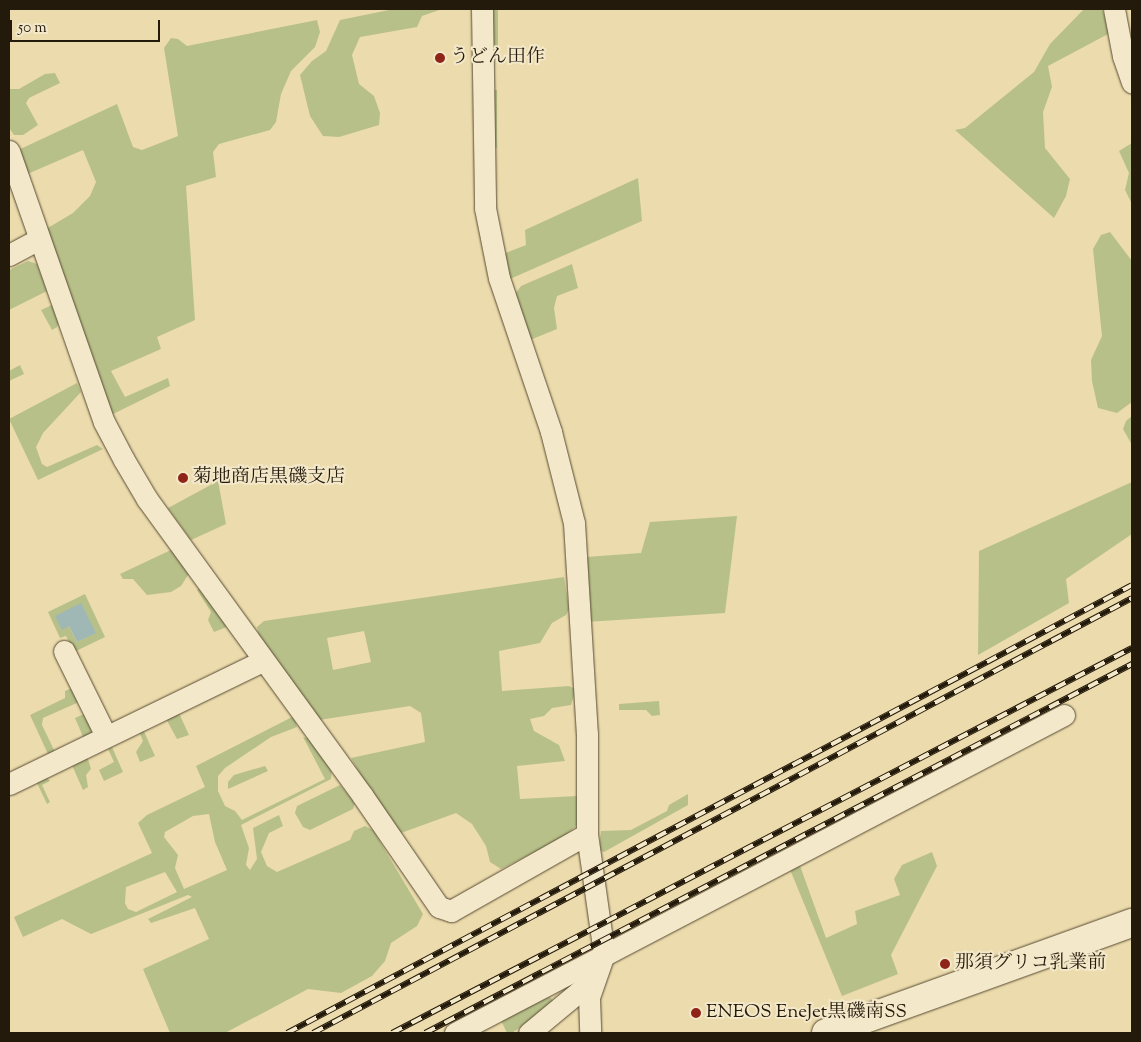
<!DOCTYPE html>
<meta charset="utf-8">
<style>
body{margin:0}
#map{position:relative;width:1141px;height:1042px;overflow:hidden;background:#ecdbac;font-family:"Sorts Mill Goudy","Noto Serif JP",serif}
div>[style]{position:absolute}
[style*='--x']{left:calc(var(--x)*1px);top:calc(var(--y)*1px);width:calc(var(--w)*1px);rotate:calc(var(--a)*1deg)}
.green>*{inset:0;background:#b8c089}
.water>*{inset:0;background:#9fb8b6}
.roads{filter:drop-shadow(0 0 1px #564a33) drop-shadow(0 0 1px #564a33)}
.street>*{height:21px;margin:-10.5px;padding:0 10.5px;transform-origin:10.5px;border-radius:10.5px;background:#f3e8c9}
.secondary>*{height:28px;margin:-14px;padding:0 14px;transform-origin:14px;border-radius:14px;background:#f3e8c9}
.rail>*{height:5.5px;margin-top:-2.75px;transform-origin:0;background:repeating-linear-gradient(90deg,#f3e8c9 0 11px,#241a0b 0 22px);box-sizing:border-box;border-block:1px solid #241a0b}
.dots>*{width:14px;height:14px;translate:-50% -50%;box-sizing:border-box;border:2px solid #f3e8c9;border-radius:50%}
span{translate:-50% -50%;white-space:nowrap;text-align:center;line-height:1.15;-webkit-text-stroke:4px #f3e8c9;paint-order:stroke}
.poi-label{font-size:19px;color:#241a0b}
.left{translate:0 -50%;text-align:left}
.frame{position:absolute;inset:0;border:10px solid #241a0b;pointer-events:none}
.scale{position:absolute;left:10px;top:20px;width:150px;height:22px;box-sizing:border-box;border:2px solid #241a0b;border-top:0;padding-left:6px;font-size:15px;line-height:18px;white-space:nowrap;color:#241a0b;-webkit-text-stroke:4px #f3e8c9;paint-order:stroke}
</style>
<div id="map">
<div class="green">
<div style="clip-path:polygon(394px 9px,442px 9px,422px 16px,417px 27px,360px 37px,352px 55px,359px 84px,374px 96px,380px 113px,379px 125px,339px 137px,323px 136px,310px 116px,300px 75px,312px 61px,326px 51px,340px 20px)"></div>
<div style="clip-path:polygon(492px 9px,498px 9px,498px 53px,493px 52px)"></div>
<div style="clip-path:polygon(1084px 9px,1102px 9px,1110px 33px,1048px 66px,1052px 87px,1043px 112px,1045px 148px,1070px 179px,1066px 196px,1054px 218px,955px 130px,965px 128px,1034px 72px,1050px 44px)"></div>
<div style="clip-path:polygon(317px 20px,320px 32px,315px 47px,291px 71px,281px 94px,276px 122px,270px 130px,219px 144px,213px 152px,216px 177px,186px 186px,195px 320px,157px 337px,161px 349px,111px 371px,125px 397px,168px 378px,170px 386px,111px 415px,46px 229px,73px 213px,90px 196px,96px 182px,83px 150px,25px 175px,16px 151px,117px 104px,133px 147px,142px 150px,178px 136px,164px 48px,171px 38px,178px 39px,187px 46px)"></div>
<div style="clip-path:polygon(55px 73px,60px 83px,29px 98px,26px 103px,38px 125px,23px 135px,14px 135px,9px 128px,9px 89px,19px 89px,45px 74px)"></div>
<div style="clip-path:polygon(490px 90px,497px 90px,497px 148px,492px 150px)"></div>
<div style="clip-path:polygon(1132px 143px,1132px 204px,1125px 190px,1129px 173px,1119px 151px)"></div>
<div style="clip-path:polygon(638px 178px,642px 221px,510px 279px,503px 254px,526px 245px,525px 230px)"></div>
<div style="clip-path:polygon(1110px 232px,1132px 261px,1132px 402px,1117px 413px,1098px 408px,1092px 381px,1091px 360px,1102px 336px,1093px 249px,1101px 235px)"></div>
<div style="clip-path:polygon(28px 261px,37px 264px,47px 291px,9px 310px,9px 270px)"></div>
<div style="clip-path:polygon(572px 264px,578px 288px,557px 296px,554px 308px,557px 329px,530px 340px,515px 294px,521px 286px)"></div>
<div style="clip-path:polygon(52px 305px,59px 321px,57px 327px,52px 330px,41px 310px)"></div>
<div style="clip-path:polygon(20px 365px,24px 374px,9px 381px,9px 371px)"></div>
<div style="clip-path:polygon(77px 383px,81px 392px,43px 433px,36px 447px,42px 464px,47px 467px,97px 445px,103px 449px,38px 480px,9px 419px)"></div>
<div style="clip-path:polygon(1132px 416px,1132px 445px,1123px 429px,1126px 421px)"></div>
<div style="clip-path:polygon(218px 481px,226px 524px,191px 540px,168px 508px)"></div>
<div style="clip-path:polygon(1132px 482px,1132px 534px,1066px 579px,1069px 603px,978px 655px,979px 551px)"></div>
<div style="clip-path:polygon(737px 516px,725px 613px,586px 622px,586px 557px,641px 553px,650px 522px)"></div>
<div style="clip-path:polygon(173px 549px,190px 572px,181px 586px,171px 592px,147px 595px,133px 579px,123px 579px,120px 574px)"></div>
<div style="clip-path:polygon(evenodd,564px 577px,569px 609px,566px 615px,552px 623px,540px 643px,499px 651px,502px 691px,569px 686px,576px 689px,571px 705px,552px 708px,544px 716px,530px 719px,534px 731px,559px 745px,565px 761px,517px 766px,520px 799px,577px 796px,577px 825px,564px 837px,501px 869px,490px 862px,486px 846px,472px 824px,456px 813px,401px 833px,390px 826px,351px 758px,425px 742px,421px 713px,410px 706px,319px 720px,259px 637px,257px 627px,264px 621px,564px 577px,364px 631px,371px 662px,333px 670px,327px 638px,364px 631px)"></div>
<div style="clip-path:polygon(202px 587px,229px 626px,214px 632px,208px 620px,211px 612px,197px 590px)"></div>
<div style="clip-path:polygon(evenodd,85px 594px,105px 637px,74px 652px,66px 636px,60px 638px,48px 612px,85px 594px,69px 626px,96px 632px,77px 642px,69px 626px)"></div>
<div style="clip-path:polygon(72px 688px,79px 702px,43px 718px,42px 725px,55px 752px,48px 754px,30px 715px,65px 698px,65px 691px)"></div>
<div style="clip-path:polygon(659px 701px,660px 715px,652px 716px,646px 710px,619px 710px,619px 704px)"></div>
<div style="clip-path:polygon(178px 711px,189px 735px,177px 739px,165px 717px)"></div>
<div style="clip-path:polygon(86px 713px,92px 728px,90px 736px,84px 739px,75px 718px)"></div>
<div style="clip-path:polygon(evenodd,294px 716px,297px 727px,271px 737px,225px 768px,218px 776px,218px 791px,225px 806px,235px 811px,242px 820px,325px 779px,303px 737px,311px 739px,332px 770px,331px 779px,241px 825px,249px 848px,246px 865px,250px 870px,257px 859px,253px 828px,279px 815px,283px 826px,269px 833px,261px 852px,267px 866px,277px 872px,350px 840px,354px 831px,365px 826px,373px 830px,423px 914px,417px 926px,391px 943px,385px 961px,372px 976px,341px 993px,308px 989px,225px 1033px,170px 1033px,143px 969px,209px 939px,195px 908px,151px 923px,148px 919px,192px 897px,188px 895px,91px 934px,62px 919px,23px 937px,14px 917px,152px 853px,138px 823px,147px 815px,205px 787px,196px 766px,294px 716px,209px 814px,215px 842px,227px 870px,184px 889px,175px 868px,178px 855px,164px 837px,165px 832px,193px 816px,209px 814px,294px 716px,165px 872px,177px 892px,136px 912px,128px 909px,125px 903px,126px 887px,165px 872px)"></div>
<div style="clip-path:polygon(142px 727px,155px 756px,140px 762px,136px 752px,143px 741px,138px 729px)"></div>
<div style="clip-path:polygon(112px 747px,123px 772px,104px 781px,99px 770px,114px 762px,108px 749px)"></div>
<div style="clip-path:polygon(87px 756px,91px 769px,86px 775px,88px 787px,83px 790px,71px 763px)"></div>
<div style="clip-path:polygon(265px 766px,268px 771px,228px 789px,228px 782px,234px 775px)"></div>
<div style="clip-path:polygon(46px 776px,50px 781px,42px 785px,50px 802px,47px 804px,36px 781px)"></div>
<div style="clip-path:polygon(340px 785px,355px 803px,353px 809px,310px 830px,303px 827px,295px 813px,297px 806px)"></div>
<div style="clip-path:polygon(688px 794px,688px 805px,604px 852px,599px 850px,601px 831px,631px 830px,667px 811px,669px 805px)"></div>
<div style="clip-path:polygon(932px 852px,937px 866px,891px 955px,898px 974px,842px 996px,789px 867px,799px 863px,826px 938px,857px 924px,855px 911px,900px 895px,894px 879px,902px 865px)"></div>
<div style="clip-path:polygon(535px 997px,550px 997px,555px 1003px,512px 1033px,507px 1033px,499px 1016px)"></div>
</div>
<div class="water">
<div style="clip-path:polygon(81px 603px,96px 633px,77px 642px,69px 626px,62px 630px,55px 616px)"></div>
</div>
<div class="roads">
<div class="street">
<div style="--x:482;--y:9;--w:199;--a:89.1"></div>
<div style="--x:485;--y:208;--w:71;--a:78.7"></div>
<div style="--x:499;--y:278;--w:163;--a:71.3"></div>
<div style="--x:551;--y:432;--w:94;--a:75.8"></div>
<div style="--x:574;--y:523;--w:210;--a:86.5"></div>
<div style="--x:587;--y:733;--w:101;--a:90"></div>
<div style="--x:587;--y:834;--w:121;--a:81.9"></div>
<div style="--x:604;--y:954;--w:46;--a:109.2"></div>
<div style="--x:589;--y:997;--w:36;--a:88"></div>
<div style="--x:1114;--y:9;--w:48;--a:79.2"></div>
<div style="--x:1123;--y:56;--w:28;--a:71"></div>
<div style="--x:9;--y:151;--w:287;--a:70.7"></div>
<div style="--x:104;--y:422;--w:43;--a:62.2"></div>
<div style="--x:124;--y:460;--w:45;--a:59.5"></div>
<div style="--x:147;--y:499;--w:366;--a:54"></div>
<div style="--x:362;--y:795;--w:136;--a:55.5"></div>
<div style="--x:439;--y:907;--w:13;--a:18"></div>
<div style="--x:451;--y:911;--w:156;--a:-29.5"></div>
<div style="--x:9;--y:255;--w:34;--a:-28"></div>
<div style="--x:64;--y:651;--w:95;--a:63.7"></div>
<div style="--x:9;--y:784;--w:281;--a:-25.9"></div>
<div style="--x:455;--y:1033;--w:687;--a:-27.57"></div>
<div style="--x:529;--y:1033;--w:85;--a:-39.7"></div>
</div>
<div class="secondary">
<div style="--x:826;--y:1033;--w:325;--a:-19.8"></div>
</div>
</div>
<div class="rail">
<div style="--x:287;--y:1033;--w:956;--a:-27.93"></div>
<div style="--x:313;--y:1033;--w:927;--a:-27.97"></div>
<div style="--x:392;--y:1033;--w:834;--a:-27.49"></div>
<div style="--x:425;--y:1033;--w:798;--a:-27.56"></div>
</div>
<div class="dots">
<div style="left:440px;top:58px;background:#8f2418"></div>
<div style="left:183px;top:478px;background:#8f2418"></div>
<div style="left:945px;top:964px;background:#8f2418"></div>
<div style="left:696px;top:1013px;background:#8f2418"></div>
</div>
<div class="poi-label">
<span class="left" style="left:450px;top:58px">うどん田作</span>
<span class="left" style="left:193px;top:478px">菊地商店黒磯支店</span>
<span class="left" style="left:955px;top:964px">那須グリコ乳業前</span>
<span class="left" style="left:706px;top:1013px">ENEOS EneJet黒磯南SS</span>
</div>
<div class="frame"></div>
<div class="scale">50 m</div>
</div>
